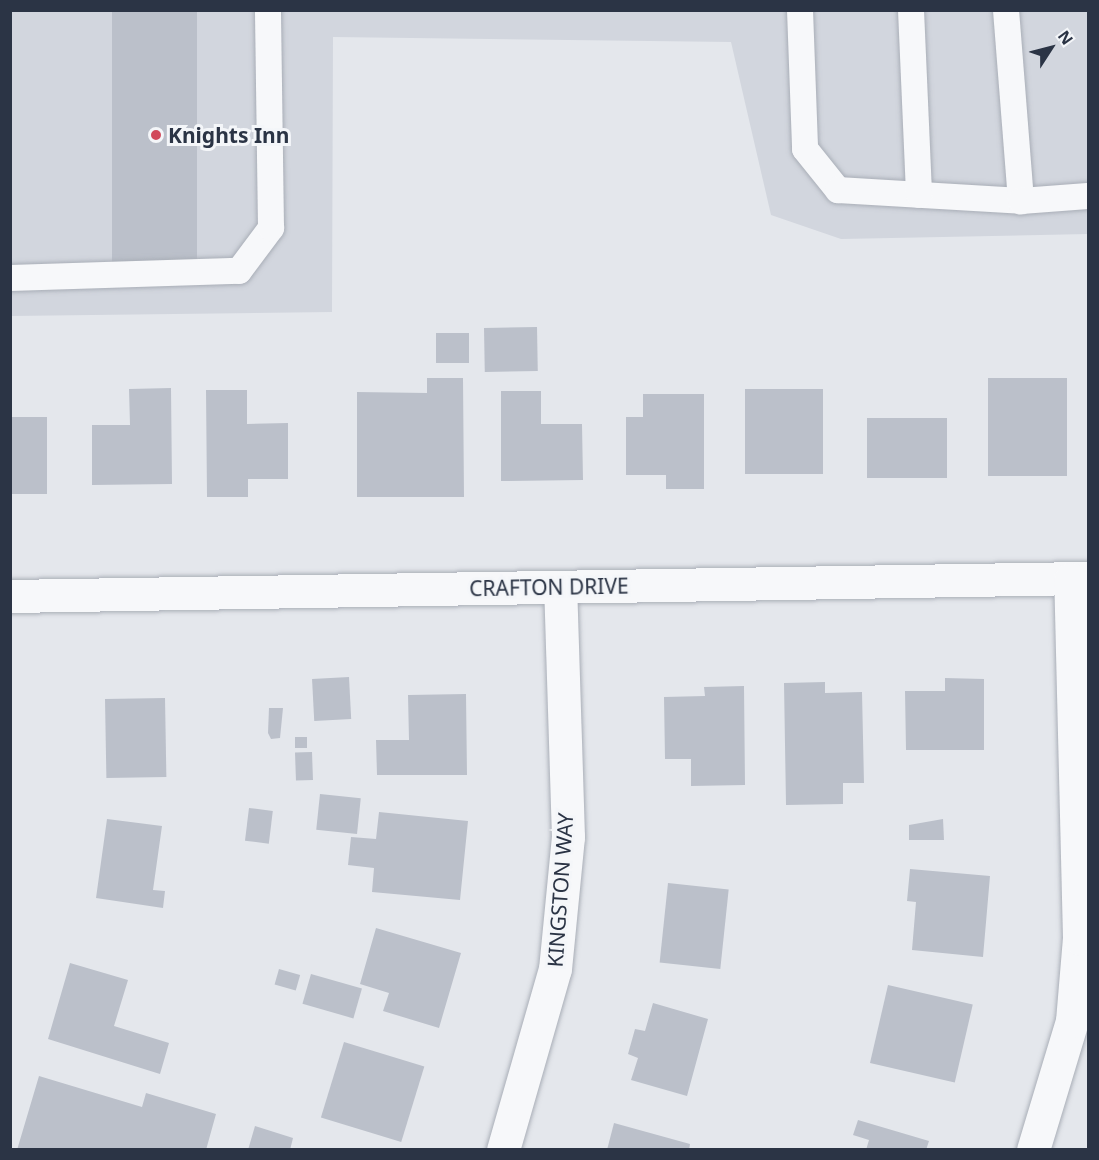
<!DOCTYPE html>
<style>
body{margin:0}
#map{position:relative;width:1099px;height:1160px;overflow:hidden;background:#e4e7ec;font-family:"Noto Sans",sans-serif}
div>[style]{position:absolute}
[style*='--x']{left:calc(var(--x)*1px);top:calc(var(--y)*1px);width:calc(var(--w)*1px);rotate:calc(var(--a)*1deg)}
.built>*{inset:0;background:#d2d6de}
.building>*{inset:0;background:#bbc0ca;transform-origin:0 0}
.roads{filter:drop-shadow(0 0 2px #a9aeb7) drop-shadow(0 0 2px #a9aeb7)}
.lane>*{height:26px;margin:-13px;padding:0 13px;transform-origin:13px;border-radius:13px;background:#f7f8fa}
.street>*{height:33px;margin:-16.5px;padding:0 16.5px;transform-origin:16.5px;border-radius:16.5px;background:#f7f8fa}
.dots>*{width:16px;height:16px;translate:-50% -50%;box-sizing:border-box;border:3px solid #f4f6f9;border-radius:50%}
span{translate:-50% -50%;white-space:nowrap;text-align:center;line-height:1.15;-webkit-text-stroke:6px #f4f6f9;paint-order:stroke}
.poi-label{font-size:21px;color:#2b3445;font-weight:700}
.left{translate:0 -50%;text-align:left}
.street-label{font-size:21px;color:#2b3445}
.frame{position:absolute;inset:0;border:12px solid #2b3445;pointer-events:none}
.north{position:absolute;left:1021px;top:18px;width:60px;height:60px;-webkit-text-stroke:4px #f4f6f9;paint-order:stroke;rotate:54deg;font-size:16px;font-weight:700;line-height:24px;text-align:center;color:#2b3445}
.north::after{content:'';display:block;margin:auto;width:21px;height:27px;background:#2b3445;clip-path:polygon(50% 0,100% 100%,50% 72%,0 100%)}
</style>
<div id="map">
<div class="built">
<div style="clip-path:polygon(10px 11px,1088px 11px,1088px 234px,841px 239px,771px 215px,731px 42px,333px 37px,332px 312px,11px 316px)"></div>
</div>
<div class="building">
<div style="left:112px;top:10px;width:85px;height:254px"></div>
<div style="left:537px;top:327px;width:44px;height:53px;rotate:89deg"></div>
<div style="left:436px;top:333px;width:33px;height:30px"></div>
<div style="clip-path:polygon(427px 378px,463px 378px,464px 497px,357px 497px,357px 392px,427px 393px)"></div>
<div style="left:988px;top:378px;width:79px;height:98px"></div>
<div style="clip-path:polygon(171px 388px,172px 484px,92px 485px,92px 425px,130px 425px,129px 389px)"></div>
<div style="left:745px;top:389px;width:78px;height:85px"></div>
<div style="clip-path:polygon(206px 390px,247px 390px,247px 424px,288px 423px,288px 479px,248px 479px,248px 497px,207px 497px)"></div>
<div style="clip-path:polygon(501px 391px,541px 391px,541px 424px,582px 424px,583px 480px,501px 481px)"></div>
<div style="clip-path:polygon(643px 394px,704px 394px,704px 489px,666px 489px,666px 475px,626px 475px,626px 417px,643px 417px)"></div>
<div style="left:10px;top:417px;width:37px;height:77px"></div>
<div style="left:947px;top:418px;width:60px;height:80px;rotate:90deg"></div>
<div style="left:349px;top:677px;width:42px;height:37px;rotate:87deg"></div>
<div style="clip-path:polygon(945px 678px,984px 679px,984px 750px,906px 750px,905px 691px,945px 691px)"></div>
<div style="clip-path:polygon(825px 682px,825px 693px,862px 692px,864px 783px,843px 783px,843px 804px,786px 805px,784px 683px)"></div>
<div style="clip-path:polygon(744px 686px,745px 785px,691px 786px,691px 759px,665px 759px,664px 697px,705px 696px,704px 687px)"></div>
<div style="clip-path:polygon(466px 694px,467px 775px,377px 775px,376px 740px,409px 740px,408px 695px)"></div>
<div style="left:165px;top:698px;width:79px;height:60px;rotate:89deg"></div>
<div style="clip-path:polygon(269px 708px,283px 708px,280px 738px,271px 739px,268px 733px)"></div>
<div style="left:295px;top:737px;width:12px;height:11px"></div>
<div style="left:312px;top:752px;width:28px;height:17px;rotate:88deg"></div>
<div style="left:320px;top:794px;width:41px;height:36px;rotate:6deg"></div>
<div style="left:249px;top:808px;width:24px;height:33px;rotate:7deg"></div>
<div style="clip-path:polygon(379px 812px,468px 821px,460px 900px,372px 892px,374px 868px,348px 865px,351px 837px,376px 839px)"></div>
<div style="clip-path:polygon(107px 819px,162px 826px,153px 890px,165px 891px,163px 908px,96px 898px)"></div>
<div style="clip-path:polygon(943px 819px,944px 840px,909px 840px,909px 825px)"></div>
<div style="clip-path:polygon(910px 869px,990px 876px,983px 957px,912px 950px,916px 902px,907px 901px)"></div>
<div style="left:668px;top:883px;width:61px;height:80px;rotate:6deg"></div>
<div style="clip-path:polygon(376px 928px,461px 953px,439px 1028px,383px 1011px,389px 993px,360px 984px)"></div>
<div style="clip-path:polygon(70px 963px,128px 980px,114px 1026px,169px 1043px,160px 1074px,48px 1039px)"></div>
<div style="left:279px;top:969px;width:22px;height:16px;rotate:16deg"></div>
<div style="left:311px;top:974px;width:53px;height:31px;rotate:16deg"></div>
<div style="left:888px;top:985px;width:87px;height:80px;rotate:13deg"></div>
<div style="clip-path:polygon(653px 1003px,708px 1019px,687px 1096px,631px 1080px,638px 1058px,628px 1054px,635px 1029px,645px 1031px)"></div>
<div style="left:344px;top:1042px;width:84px;height:79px;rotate:17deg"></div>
<div style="clip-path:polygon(39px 1076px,142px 1107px,146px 1093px,216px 1114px,206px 1150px,17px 1150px)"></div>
<div style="clip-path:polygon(858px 1120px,929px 1141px,926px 1150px,866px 1150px,869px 1140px,853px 1135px)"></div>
<div style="clip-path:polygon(614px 1123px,690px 1144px,689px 1150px,607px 1150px)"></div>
<div style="clip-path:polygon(255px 1126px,293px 1138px,290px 1150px,248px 1150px)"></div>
</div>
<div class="roads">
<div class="lane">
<div style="--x:800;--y:10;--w:139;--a:87.9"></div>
<div style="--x:805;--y:149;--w:53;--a:51.2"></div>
<div style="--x:838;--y:190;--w:183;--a:3.4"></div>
<div style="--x:911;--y:10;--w:185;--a:87.5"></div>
<div style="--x:1006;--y:10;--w:192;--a:85.5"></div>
<div style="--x:1021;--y:201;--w:67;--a:-4.3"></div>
<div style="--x:10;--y:278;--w:229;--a:-1.8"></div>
<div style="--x:239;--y:271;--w:54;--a:-53.3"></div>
<div style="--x:271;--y:228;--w:218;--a:-90.8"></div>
</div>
<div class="street">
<div style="--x:10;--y:596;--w:1078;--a:-0.96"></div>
<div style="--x:503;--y:1150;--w:188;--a:-74"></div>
<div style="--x:555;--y:969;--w:133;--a:-84.4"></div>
<div style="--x:568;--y:837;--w:250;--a:-91.8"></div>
<div style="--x:1033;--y:1150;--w:135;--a:-73.2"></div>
<div style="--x:1072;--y:1021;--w:83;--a:-85.2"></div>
<div style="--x:1079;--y:938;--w:359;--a:-91.4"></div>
</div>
</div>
<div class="dots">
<div style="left:156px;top:135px;background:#d1495b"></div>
</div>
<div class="poi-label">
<span class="left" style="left:168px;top:135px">Knights Inn</span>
</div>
<div class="street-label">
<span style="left:549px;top:587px;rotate:-1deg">CRAFTON DRIVE</span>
<span style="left:560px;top:890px;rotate:-86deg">KINGSTON WAY</span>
</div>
<div class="frame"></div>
<div class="north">N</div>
</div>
